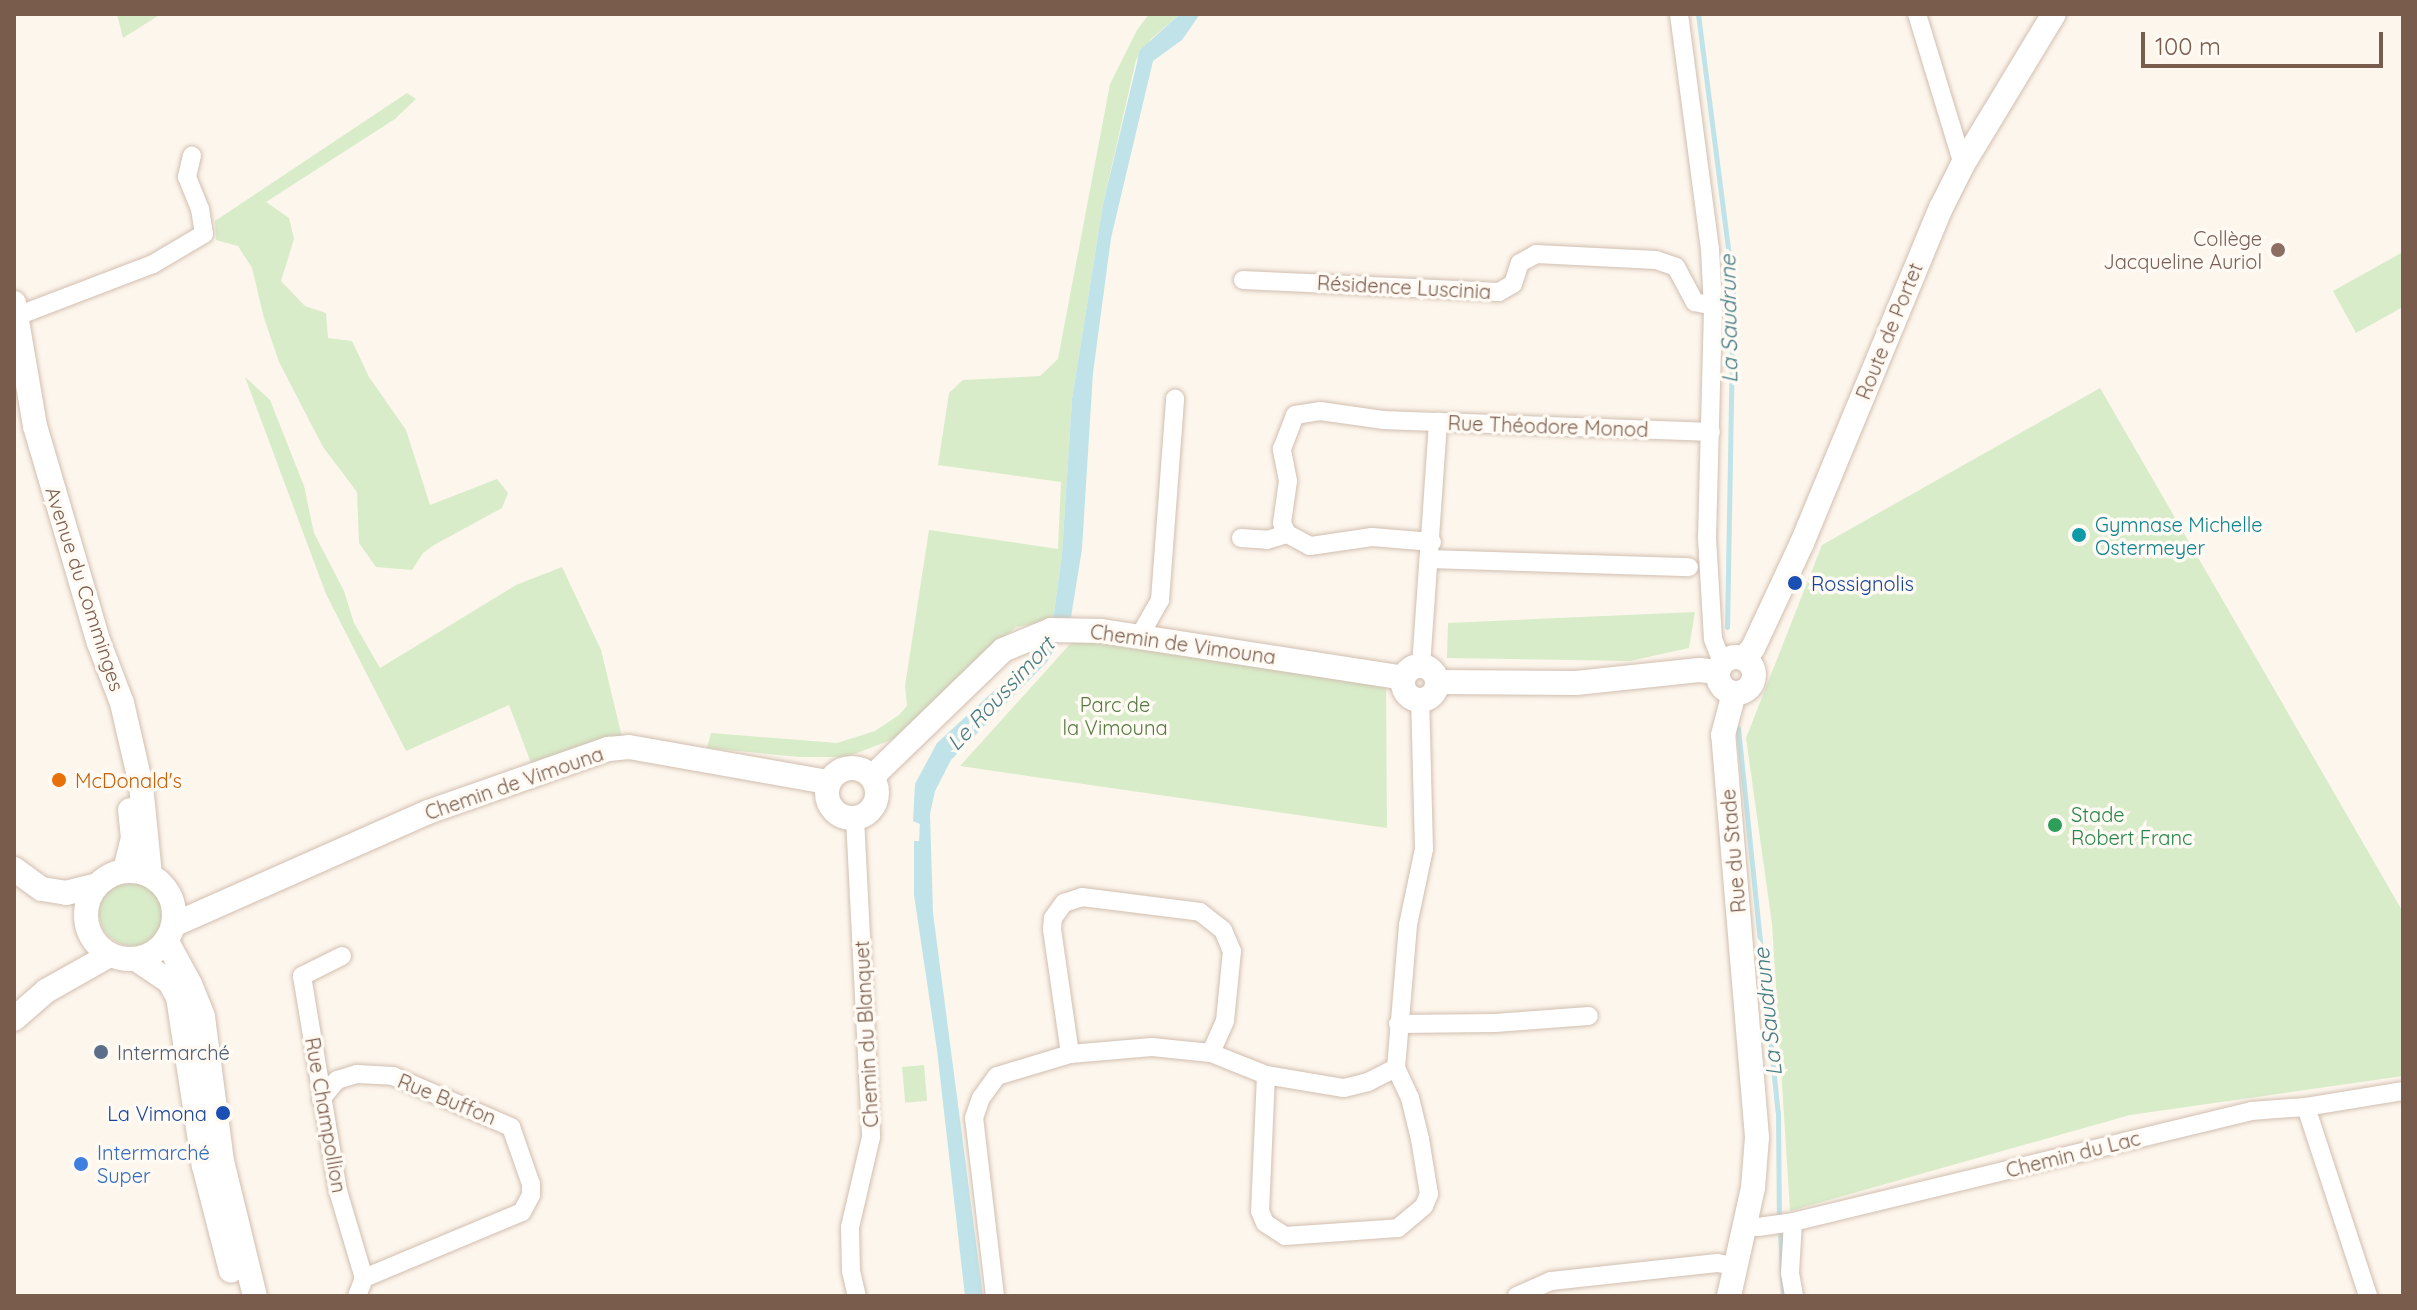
<!DOCTYPE html>
<meta charset="utf-8">
<style>
body{margin:0}
#map{position:relative;width:2417px;height:1310px;overflow:hidden;background:#fdf6ec;font-family:Quicksand,sans-serif}
div>[style]{position:absolute}
[style*='--x']{left:calc(var(--x)*1px);top:calc(var(--y)*1px);width:calc(var(--w)*1px);rotate:calc(var(--a)*1deg)}
.green>*{inset:0;background:#d8ecc9;transform-origin:0 0}
.round{border-radius:50%}
.water>*{inset:0;background:#bfe3e8}
.stream>*{height:5px;margin:-2.5px;padding:0 2.5px;transform-origin:2.5px;border-radius:2.5px;background:#bfe3e8}
.roads{filter:drop-shadow(0 0 2px #d1beb0) drop-shadow(0 0 2px #d1beb0)}
.street>*{height:18px;margin:-9px;padding:0 9px;transform-origin:9px;border-radius:9px;background:#fff}
.secondary>*{height:24px;margin:-12px;padding:0 12px;transform-origin:12px;border-radius:12px;background:#fff}
.secondary>.ring{margin:-12px;padding:0;box-sizing:content-box;background:none;border:24px solid #fff;border-radius:50%}
.dots>*{width:22px;height:22px;translate:-50% -50%;box-sizing:border-box;border:4px solid #fffaf3;border-radius:50%}
span{translate:-50% -50%;white-space:nowrap;text-align:center;line-height:1.15;-webkit-text-stroke:7px #fffaf3;paint-order:stroke}
.education-label{font-size:20px;color:#785e54}
.right{translate:-100% -50%;text-align:right}
.street-label{font-size:20px;color:#7a5c4d}
.culture-label{font-size:20px;color:#0d838f}
.left{translate:0 -50%;text-align:left}
.transit-label{font-size:20px;color:#164399}
.park-label{font-size:20px;color:#537a41}
.food-label{font-size:20px;color:#c56008}
.leisure-label{font-size:20px;color:#27864d}
.service-label{font-size:20px;color:#4e5e75}
.shop-label{font-size:20px;color:#366cbe}
.water-label{font-size:22px;color:#437c86;font-style:italic}
.frame{position:absolute;inset:0;border:16px solid #7a5c4d;pointer-events:none}
.scale{position:absolute;left:2141px;top:32px;width:242px;height:36px;box-sizing:border-box;border:4px solid #7a5c4d;border-top:0;padding-left:10px;font-size:24px;line-height:28px;white-space:nowrap;color:#7a5c4d;-webkit-text-stroke:6px #fffaf3;paint-order:stroke}
</style>
<div id="map">
<div class="green">
<div style="clip-path:polygon(117px 14px,161px 14px,123px 38px)"></div>
<div style="clip-path:polygon(1149px 14px,1180px 14px,1151px 39px,1136px 60px,1103px 204px,1072px 399px,1062px 554px,1053px 621px,1016px 627px,949px 685px,902px 736px,846px 757px,799px 757px,707px 748px,711px 733px,837px 743px,875px 731px,899px 715px,907px 706px,905px 686px,929px 530px,1058px 549px,1061px 482px,938px 465px,949px 393px,963px 380px,1040px 376px,1058px 359px,1110px 84px,1137px 30px)"></div>
<div style="clip-path:polygon(407px 93px,416px 99px,395px 119px,266px 202px,289px 218px,294px 239px,281px 281px,305px 306px,326px 313px,328px 338px,352px 341px,369px 377px,406px 430px,430px 505px,497px 479px,508px 493px,502px 508px,434px 545px,423px 553px,412px 570px,376px 567px,359px 543px,357px 492px,323px 447px,279px 362px,264px 318px,252px 268px,238px 246px,216px 240px,215px 221px)"></div>
<div style="clip-path:polygon(2403px 252px,2403px 307px,2356px 333px,2333px 291px)"></div>
<div style="clip-path:polygon(245px 377px,270px 400px,304px 486px,314px 533px,344px 591px,354px 623px,380px 668px,516px 585px,562px 567px,601px 650px,622px 737px,531px 763px,509px 705px,406px 751px,326px 594px)"></div>
<div style="clip-path:polygon(2100px 388px,2403px 912px,2403px 1076px,2130px 1115px,1790px 1211px,1772px 924px,1746px 738px,1822px 545px)"></div>
<div style="clip-path:polygon(1695px 612px,1689px 648px,1630px 661px,1447px 658px,1448px 623px)"></div>
<div style="clip-path:polygon(1100px 639px,1386px 684px,1387px 828px,960px 766px,1071px 643px)"></div>
<div class="round" style="left:99px;top:880px;width:66px;height:66px"></div>
<div style="left:924px;top:1065px;width:36px;height:22px;rotate:85deg"></div>
</div>
<div class="water">
<div style="clip-path:polygon(1180px 14px,1200px 14px,1182px 40px,1153px 61px,1111px 238px,1093px 373px,1082px 549px,1071px 617px,1053px 621px,1062px 554px,1072px 399px,1103px 204px,1140px 50px)"></div>
<div style="clip-path:polygon(1061px 638px,1047px 662px,951px 760px,935px 791px,930px 814px,933px 913px,983px 1296px,965px 1296px,937px 1050px,914px 895px,914px 841px,923px 841px,922px 825px,913px 821px,915px 784px,937px 743px,1047px 642px)"></div>
</div>
<div class="stream">
<div style="--x:1698;--y:14;--w:275;--a:82.7"></div>
<div style="--x:1733;--y:287;--w:340;--a:91"></div>
<div style="--x:1738;--y:728;--w:386;--a:84.1"></div>
<div style="--x:1778;--y:1112;--w:107;--a:89.5"></div>
<div style="--x:921;--y:846;--w:26;--a:-88"></div>
<div style="--x:1780;--y:1229;--w:67;--a:87.4"></div>
</div>
<div class="roads">
<div class="street">
<div style="--x:1679;--y:14;--w:237;--a:82.5"></div>
<div style="--x:1710;--y:249;--w:60;--a:87.1"></div>
<div style="--x:1713;--y:309;--w:229;--a:91.5"></div>
<div style="--x:1707;--y:538;--w:101;--a:86.6"></div>
<div style="--x:1713;--y:639;--w:26;--a:69"></div>
<div style="--x:1917;--y:14;--w:157;--a:73"></div>
<div style="--x:1243;--y:280;--w:256;--a:2.7"></div>
<div style="--x:1499;--y:292;--w:16;--a:-30"></div>
<div style="--x:1513;--y:284;--w:22;--a:-72"></div>
<div style="--x:1520;--y:263;--w:18;--a:-29"></div>
<div style="--x:1536;--y:254;--w:120;--a:2.9"></div>
<div style="--x:1656;--y:260;--w:21;--a:19"></div>
<div style="--x:1676;--y:267;--w:40;--a:62"></div>
<div style="--x:1695;--y:302;--w:18;--a:13"></div>
<div style="--x:17;--y:316;--w:146;--a:-20.9"></div>
<div style="--x:153;--y:264;--w:59;--a:-30.5"></div>
<div style="--x:204;--y:234;--w:25;--a:-99"></div>
<div style="--x:200;--y:209;--w:35;--a:-112"></div>
<div style="--x:187;--y:177;--w:22;--a:-77"></div>
<div style="--x:1241;--y:538;--w:26;--a:4"></div>
<div style="--x:1267;--y:540;--w:21;--a:-17"></div>
<div style="--x:1432;--y:542;--w:60;--a:-175.2"></div>
<div style="--x:1372;--y:537;--w:63;--a:171.7"></div>
<div style="--x:1310;--y:546;--w:26;--a:-152"></div>
<div style="--x:1287;--y:534;--w:12;--a:-114"></div>
<div style="--x:1282;--y:523;--w:42;--a:-81.9"></div>
<div style="--x:1288;--y:481;--w:33;--a:-101"></div>
<div style="--x:1282;--y:449;--w:36;--a:-69"></div>
<div style="--x:1295;--y:415;--w:25;--a:-9"></div>
<div style="--x:1320;--y:411;--w:65;--a:8"></div>
<div style="--x:1384;--y:420;--w:327;--a:2.1"></div>
<div style="--x:1430;--y:559;--w:259;--a:1.8"></div>
<div style="--x:1139;--y:637;--w:43;--a:-60.4"></div>
<div style="--x:1160;--y:600;--w:202;--a:-85.7"></div>
<div style="--x:1421;--y:666;--w:245;--a:-86"></div>
<div style="--x:855;--y:818;--w:319;--a:87.1"></div>
<div style="--x:871;--y:1137;--w:92;--a:103.1"></div>
<div style="--x:850;--y:1227;--w:44;--a:88.7"></div>
<div style="--x:851;--y:1271;--w:26;--a:77"></div>
<div style="--x:342;--y:956;--w:45;--a:153.4"></div>
<div style="--x:302;--y:976;--w:218;--a:80.5"></div>
<div style="--x:338;--y:1191;--w:91;--a:73.4"></div>
<div style="--x:364;--y:1278;--w:19;--a:111"></div>
<div style="--x:1398;--y:1024;--w:97;--a:-0.6"></div>
<div style="--x:1495;--y:1023;--w:94;--a:-4.3"></div>
<div style="--x:1070;--y:1054;--w:126;--a:-98.2"></div>
<div style="--x:1052;--y:929;--w:11;--a:-85"></div>
<div style="--x:1053;--y:918;--w:19;--a:-54"></div>
<div style="--x:1064;--y:903;--w:19;--a:-18"></div>
<div style="--x:1082;--y:897;--w:119;--a:7.2"></div>
<div style="--x:1200;--y:912;--w:29;--a:38"></div>
<div style="--x:1223;--y:930;--w:23;--a:67"></div>
<div style="--x:1232;--y:951;--w:70;--a:95.7"></div>
<div style="--x:1225;--y:1021;--w:35;--a:114"></div>
<div style="--x:1266;--y:1075;--w:136;--a:92.5"></div>
<div style="--x:1260;--y:1211;--w:13;--a:67"></div>
<div style="--x:1265;--y:1223;--w:24;--a:33"></div>
<div style="--x:1285;--y:1236;--w:113;--a:-4"></div>
<div style="--x:1398;--y:1228;--w:34;--a:-40"></div>
<div style="--x:1424;--y:1206;--w:13;--a:-67"></div>
<div style="--x:1429;--y:1194;--w:56;--a:-99.3"></div>
<div style="--x:1420;--y:1139;--w:42;--a:-103.7"></div>
<div style="--x:1410;--y:1098;--w:33;--a:-115"></div>
<div style="--x:321;--y:1099;--w:25;--a:-50"></div>
<div style="--x:337;--y:1080;--w:21;--a:-17"></div>
<div style="--x:357;--y:1074;--w:36;--a:3"></div>
<div style="--x:393;--y:1076;--w:129;--a:23.4"></div>
<div style="--x:511;--y:1127;--w:60;--a:70.7"></div>
<div style="--x:531;--y:1184;--w:11;--a:90"></div>
<div style="--x:531;--y:1195;--w:19;--a:118"></div>
<div style="--x:522;--y:1212;--w:171;--a:157.3"></div>
<div style="--x:2306;--y:1107;--w:199;--a:71.8"></div>
<div style="--x:1793;--y:1222;--w:51;--a:93.4"></div>
<div style="--x:1790;--y:1273;--w:23;--a:80"></div>
<div style="--x:1744;--y:1224;--w:14;--a:12"></div>
<div style="--x:1758;--y:1227;--w:35;--a:-8"></div>
<div style="--x:1793;--y:1222;--w:471;--a:-13.6"></div>
<div style="--x:2251;--y:1111;--w:55;--a:-4.2"></div>
<div style="--x:2306;--y:1107;--w:98;--a:-9.4"></div>
<div style="--x:995;--y:1296;--w:179;--a:-96.7"></div>
<div style="--x:974;--y:1118;--w:21;--a:-71"></div>
<div style="--x:981;--y:1098;--w:27;--a:-54"></div>
<div style="--x:997;--y:1076;--w:76;--a:-16.8"></div>
<div style="--x:1070;--y:1054;--w:82;--a:-4.9"></div>
<div style="--x:1152;--y:1047;--w:59;--a:5.8"></div>
<div style="--x:1211;--y:1053;--w:59;--a:21.8"></div>
<div style="--x:1266;--y:1075;--w:79;--a:9.5"></div>
<div style="--x:1344;--y:1088;--w:25;--a:-14"></div>
<div style="--x:1368;--y:1082;--w:31;--a:-27"></div>
<div style="--x:1396;--y:1068;--w:144;--a:-85.2"></div>
<div style="--x:1408;--y:925;--w:78;--a:-78.1"></div>
<div style="--x:1424;--y:849;--w:149;--a:-91.5"></div>
<div style="--x:1517;--y:1296;--w:37;--a:-24"></div>
<div style="--x:1551;--y:1281;--w:167;--a:-6.2"></div>
<div style="--x:1717;--y:1263;--w:17;--a:10"></div>
</div>
<div class="secondary">
<div style="--x:14;--y:303;--w:125;--a:80.3"></div>
<div style="--x:35;--y:426;--w:226;--a:73.6"></div>
<div style="--x:99;--y:643;--w:64;--a:69"></div>
<div style="--x:122;--y:703;--w:84;--a:77"></div>
<div style="--x:141;--y:785;--w:90;--a:84.3"></div>
<div class="ring" style="left:1718px;top:657px;width:12px;height:12px"></div>
<div style="--x:1744;--y:658;--w:13;--a:-48"></div>
<div style="--x:1753;--y:648;--w:116;--a:-65"></div>
<div style="--x:1802;--y:543;--w:363;--a:-67.5"></div>
<div style="--x:1941;--y:208;--w:49;--a:-63.4"></div>
<div style="--x:1963;--y:164;--w:175;--a:-58.8"></div>
<div class="ring" style="left:1403px;top:666px;width:10px;height:10px"></div>
<div style="--x:1437;--y:682;--w:139;--a:0.4"></div>
<div style="--x:1576;--y:683;--w:124;--a:-6"></div>
<div style="--x:1699;--y:670;--w:19;--a:6"></div>
<div class="ring" style="left:827px;top:768px;width:26px;height:26px"></div>
<div style="--x:872;--y:777;--w:182;--a:-44.1"></div>
<div style="--x:1003;--y:650;--w:52;--a:-22.6"></div>
<div style="--x:1051;--y:630;--w:50;--a:1.1"></div>
<div style="--x:1101;--y:631;--w:306;--a:8.8"></div>
<div style="--x:14;--y:869;--w:34;--a:36"></div>
<div style="--x:42;--y:889;--w:24;--a:9"></div>
<div style="--x:66;--y:893;--w:32;--a:-14"></div>
<div style="--x:125;--y:870;--w:33;--a:-76"></div>
<div style="--x:133;--y:838;--w:28;--a:-96"></div>
<div class="ring" style="left:86px;top:871px;width:64px;height:64px"></div>
<div style="--x:173;--y:925;--w:279;--a:-23.9"></div>
<div style="--x:428;--y:812;--w:191;--a:-19.3"></div>
<div style="--x:608;--y:749;--w:21;--a:-5"></div>
<div style="--x:629;--y:747;--w:202;--a:10"></div>
<div style="--x:166;--y:940;--w:50;--a:61.4"></div>
<div style="--x:190;--y:984;--w:35;--a:68"></div>
<div style="--x:203;--y:1017;--w:145;--a:82.5"></div>
<div style="--x:222;--y:1161;--w:139;--a:76.3"></div>
<div style="--x:136;--y:959;--w:40;--a:34"></div>
<div style="--x:169;--y:981;--w:18;--a:61"></div>
<div style="--x:178;--y:997;--w:171;--a:81.3"></div>
<div style="--x:204;--y:1166;--w:108;--a:75.6"></div>
<div style="--x:14;--y:1019;--w:43;--a:-41.2"></div>
<div style="--x:46;--y:991;--w:73;--a:-29.4"></div>
<div style="--x:1729;--y:1296;--w:111;--a:-77.5"></div>
<div style="--x:1753;--y:1188;--w:51;--a:-85.5"></div>
<div style="--x:1757;--y:1137;--w:403;--a:-94.8"></div>
<div style="--x:1723;--y:735;--w:43;--a:-75.3"></div>
</div>
</div>
<div class="dots">
<div style="left:2278px;top:250px;background:#8d6e63"></div>
<div style="left:2079px;top:535px;background:#0f9aa8"></div>
<div style="left:1795px;top:583px;background:#1a4fb4"></div>
<div style="left:59px;top:780px;background:#e8710a"></div>
<div style="left:2055px;top:825px;background:#2e9e5b"></div>
<div style="left:101px;top:1052px;background:#5c6f8a"></div>
<div style="left:223px;top:1113px;background:#1a4fb4"></div>
<div style="left:81px;top:1164px;background:#3f7fe0"></div>
</div>
<div class="education-label">
<span class="right" style="left:2262px;top:250px">Collège<br>Jacqueline Auriol</span>
</div>
<div class="street-label">
<span style="left:1404px;top:287px;rotate:3deg">Résidence Luscinia</span>
<span style="left:1889px;top:331px;rotate:-68deg">Route de Portet</span>
<span style="left:1548px;top:426px;rotate:2deg">Rue Théodore Monod</span>
<span style="left:85px;top:589px;rotate:72deg">Avenue du Comminges</span>
<span style="left:1183px;top:644px;rotate:8deg">Chemin de Vimouna</span>
<span style="left:514px;top:783px;rotate:-19deg">Chemin de Vimouna</span>
<span style="left:1733px;top:851px;rotate:-95deg">Rue du Stade</span>
<span style="left:866px;top:1034px;rotate:-93deg">Chemin du Blanquet</span>
<span style="left:447px;top:1099px;rotate:22deg">Rue Buffon</span>
<span style="left:326px;top:1115px;rotate:80deg">Rue Champollion</span>
<span style="left:2073px;top:1154px;rotate:-14deg">Chemin du Lac</span>
</div>
<div class="culture-label">
<span class="left" style="left:2095px;top:536px">Gymnase Michelle<br>Ostermeyer</span>
</div>
<div class="transit-label">
<span class="left" style="left:1811px;top:583px">Rossignolis</span>
<span class="right" style="left:207px;top:1113px">La Vimona</span>
</div>
<div class="park-label">
<span style="left:1115px;top:716px">Parc de<br>la Vimouna</span>
</div>
<div class="food-label">
<span class="left" style="left:75px;top:780px">McDonald's</span>
</div>
<div class="leisure-label">
<span class="left" style="left:2071px;top:826px">Stade<br>Robert Franc</span>
</div>
<div class="service-label">
<span class="left" style="left:117px;top:1052px">Intermarché</span>
</div>
<div class="shop-label">
<span class="left" style="left:97px;top:1164px">Intermarché<br>Super</span>
</div>
<div class="water-label">
<span style="left:1729px;top:319px;rotate:-91deg">La Saudrune</span>
<span style="left:1001px;top:694px;rotate:-47deg">Le Roussimort</span>
<span style="left:1768px;top:1012px;rotate:-96deg">La Saudrune</span>
</div>
<div class="frame"></div>
<div class="scale">100 m</div>
</div>
